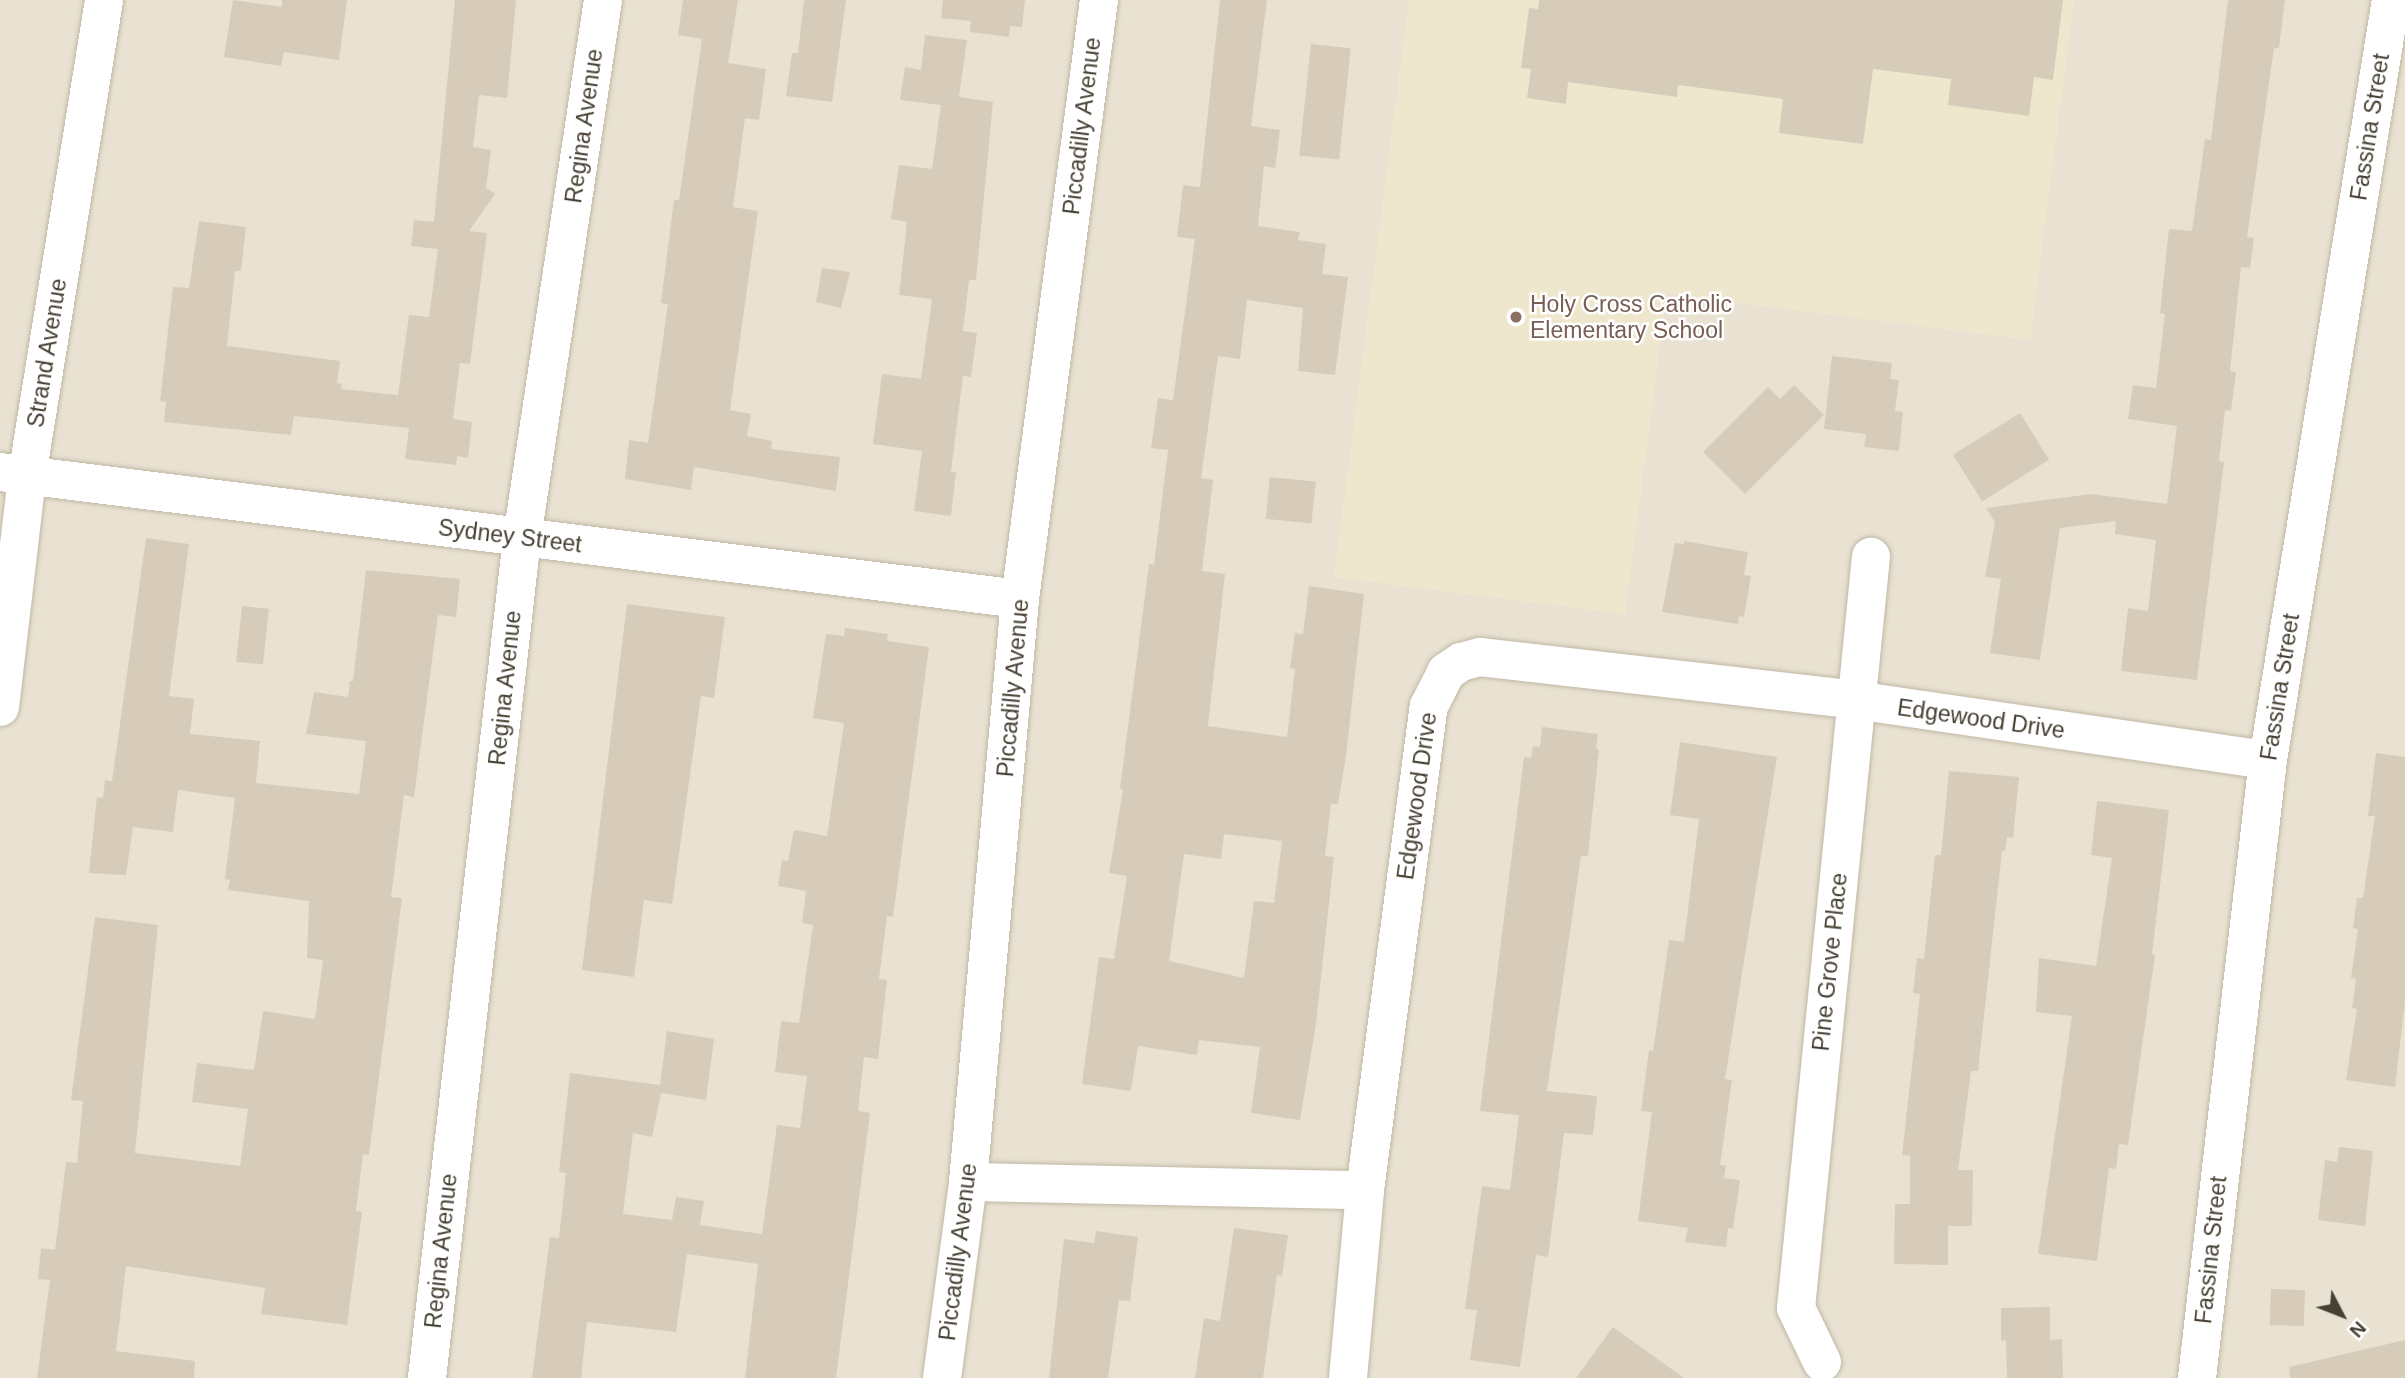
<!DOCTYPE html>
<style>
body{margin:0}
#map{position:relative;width:2405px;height:1378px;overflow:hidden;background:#f4f0e4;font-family:Helvetica,sans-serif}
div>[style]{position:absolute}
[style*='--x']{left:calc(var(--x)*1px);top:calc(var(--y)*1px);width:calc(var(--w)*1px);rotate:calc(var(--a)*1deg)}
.residential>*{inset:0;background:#e9e2d2;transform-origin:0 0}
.education>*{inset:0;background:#efe7cd}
.building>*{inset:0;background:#d7ccb9;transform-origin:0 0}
.roads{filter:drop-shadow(0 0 2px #c1b8a6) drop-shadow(0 0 2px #c1b8a6)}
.minor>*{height:38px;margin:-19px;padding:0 19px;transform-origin:19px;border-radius:19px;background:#fff}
.dots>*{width:19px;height:19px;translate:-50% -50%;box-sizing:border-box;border:4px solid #fff;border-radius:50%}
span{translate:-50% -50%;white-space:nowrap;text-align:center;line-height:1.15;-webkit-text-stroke:5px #fff;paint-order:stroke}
.street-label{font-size:23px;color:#474033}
.education-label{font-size:23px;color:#785e54}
.left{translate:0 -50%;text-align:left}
.north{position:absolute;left:2307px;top:1280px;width:70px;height:70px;-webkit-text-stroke:5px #fff;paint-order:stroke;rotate:132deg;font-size:19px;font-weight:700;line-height:28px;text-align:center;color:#474033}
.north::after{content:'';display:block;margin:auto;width:24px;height:32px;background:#474033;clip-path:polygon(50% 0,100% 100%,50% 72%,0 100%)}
</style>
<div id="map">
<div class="residential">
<div style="left:0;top:0;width:2405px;height:1378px"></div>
</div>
<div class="education">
<div style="clip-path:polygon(1409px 0,2074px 0,2030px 340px,1667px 294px,1625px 614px,1334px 577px)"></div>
</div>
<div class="building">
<div style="clip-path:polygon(233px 0,282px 7px,282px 0,347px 0,339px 60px,284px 52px,281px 66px,224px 57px)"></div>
<div style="clip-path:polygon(455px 0,516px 0,507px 98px,479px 95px,473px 147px,491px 150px,486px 188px,495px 194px,469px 231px,487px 233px,470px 364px,460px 363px,453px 419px,472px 422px,468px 458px,457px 456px,456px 465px,405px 459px,409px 428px,294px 416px,291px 435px,164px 422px,166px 402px,160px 401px,173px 287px,189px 288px,199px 221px,246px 227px,241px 271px,235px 271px,227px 346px,340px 361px,337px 383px,342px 384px,341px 389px,398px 395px,409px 315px,429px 317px,438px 249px,411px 246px,414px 220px,434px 222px)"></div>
<div style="clip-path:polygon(683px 0,738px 0,728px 63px,766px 69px,759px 120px,745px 118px,733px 207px,758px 211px,730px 410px,751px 414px,747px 436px,772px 441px,771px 449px,840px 457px,836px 491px,694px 467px,691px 490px,625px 479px,629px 440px,648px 443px,668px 304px,661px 303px,674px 200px,679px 200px,702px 39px,678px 35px)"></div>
<div style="clip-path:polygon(804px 0,846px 0,832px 102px,786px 96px,792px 53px,798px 53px)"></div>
<div style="clip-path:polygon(943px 0,1025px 0,1022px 27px,1010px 26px,1009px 37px,970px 32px,971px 21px,941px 18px)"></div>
<div style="clip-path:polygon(evenodd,1220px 0,1267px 0,1251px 126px,1280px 130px,1275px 168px,1264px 166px,1258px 226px,1300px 232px,1298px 240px,1326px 244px,1322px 274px,1348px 277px,1335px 375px,1298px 371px,1303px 308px,1247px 300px,1240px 359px,1218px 356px,1201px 478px,1213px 480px,1202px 571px,1225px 574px,1208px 726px,1287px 737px,1295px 669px,1290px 668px,1295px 633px,1303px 634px,1309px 586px,1364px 594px,1346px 756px,1338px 804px,1331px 804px,1325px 856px,1334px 857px,1316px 1024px,1300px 1120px,1251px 1113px,1260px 1047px,1199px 1040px,1197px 1055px,1138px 1046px,1131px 1091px,1082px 1084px,1099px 957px,1114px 959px,1127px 876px,1109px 873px,1123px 789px,1120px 789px,1149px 564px,1154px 565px,1168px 450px,1151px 448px,1158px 398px,1173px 400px,1195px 239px,1177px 237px,1183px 185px,1200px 187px,1220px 0,1224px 834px,1282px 841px,1274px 903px,1254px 901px,1244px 978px,1169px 961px,1184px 854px,1221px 859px,1224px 834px)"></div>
<div style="clip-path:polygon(1539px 0,2063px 0,2053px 80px,2034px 77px,2029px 116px,1948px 105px,1951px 79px,1873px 69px,1863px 144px,1779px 133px,1783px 99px,1678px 85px,1677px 97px,1568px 82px,1566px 104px,1527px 98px,1531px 69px,1521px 68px,1529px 8px,1538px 9px)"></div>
<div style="clip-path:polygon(2228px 0,2285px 0,2279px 48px,2274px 48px,2247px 237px,2254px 238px,2250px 268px,2241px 267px,2230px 371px,2236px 372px,2231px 411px,2225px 410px,2219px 461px,2224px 462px,2197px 680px,2121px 671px,2128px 608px,2148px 611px,2156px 540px,2115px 534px,2116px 521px,2060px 528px,2040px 660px,1990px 653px,2001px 579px,1985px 577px,1995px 522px,1986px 508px,2091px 494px,2167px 504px,2177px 426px,2128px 419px,2133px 385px,2156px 388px,2165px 314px,2160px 313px,2169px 229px,2192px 231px,2205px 139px,2211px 140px)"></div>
<div style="clip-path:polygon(925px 35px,967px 40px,959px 97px,993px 102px,976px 280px,969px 280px,963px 331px,977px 333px,971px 377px,963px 376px,951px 472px,956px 472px,951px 516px,914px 511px,922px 451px,873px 444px,882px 374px,921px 379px,932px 299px,899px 295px,907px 222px,891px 219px,899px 165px,932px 169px,941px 105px,900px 100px,905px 67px,921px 70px)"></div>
<div style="left:1311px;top:44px;width:40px;height:112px;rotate:6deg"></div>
<div style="clip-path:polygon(822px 268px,850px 272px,841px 308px,816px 302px)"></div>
<div style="clip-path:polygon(1832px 356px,1892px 363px,1890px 379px,1899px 380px,1895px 411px,1903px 412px,1899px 451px,1864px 447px,1866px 434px,1824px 429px)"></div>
<div style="clip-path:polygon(1794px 385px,1824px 415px,1745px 494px,1703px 452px,1768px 387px,1780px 399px)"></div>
<div style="left:2020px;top:413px;width:55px;height:79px;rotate:58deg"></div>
<div style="left:1270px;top:477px;width:46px;height:42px;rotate:6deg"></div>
<div style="clip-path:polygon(146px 538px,189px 544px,169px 696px,194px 699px,190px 734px,260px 741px,256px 783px,359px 794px,366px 741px,306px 734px,314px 692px,348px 697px,350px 681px,353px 681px,366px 570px,460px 579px,456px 617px,438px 615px,414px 797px,404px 795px,391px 897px,402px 898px,369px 1155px,363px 1154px,356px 1211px,362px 1212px,347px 1325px,261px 1314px,265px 1288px,126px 1266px,116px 1351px,195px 1361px,194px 1378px,37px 1378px,50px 1280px,38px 1279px,41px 1248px,55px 1250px,66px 1162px,77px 1163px,83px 1101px,71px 1100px,95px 917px,158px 925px,135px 1153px,240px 1166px,248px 1109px,192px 1102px,197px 1063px,254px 1070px,263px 1011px,315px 1019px,323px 960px,307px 958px,309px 901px,228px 890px,230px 880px,225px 879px,235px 798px,178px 790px,173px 832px,133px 827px,126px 875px,89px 873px,97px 797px,103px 798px,105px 780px,112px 781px)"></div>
<div style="clip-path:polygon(1684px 541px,1748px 552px,1744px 575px,1751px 576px,1744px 617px,1739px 616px,1738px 624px,1662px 612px,1675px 543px,1684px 544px)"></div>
<div style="clip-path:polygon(627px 604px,725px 617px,714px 698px,701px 696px,672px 904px,644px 900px,634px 977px,582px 970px)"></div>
<div style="left:242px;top:606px;width:27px;height:56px;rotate:6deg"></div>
<div style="clip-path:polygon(845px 628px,888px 634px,887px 641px,929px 647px,893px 917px,887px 916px,879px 979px,887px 980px,878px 1059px,864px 1057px,858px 1111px,870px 1113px,836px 1378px,745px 1378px,758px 1264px,687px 1254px,676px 1332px,587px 1322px,581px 1378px,532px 1378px,550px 1237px,559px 1238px,566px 1173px,559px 1172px,570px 1073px,660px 1085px,667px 1031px,714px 1039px,706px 1100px,661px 1093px,652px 1137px,633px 1133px,623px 1214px,672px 1220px,676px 1197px,704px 1201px,700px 1225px,762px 1234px,777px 1125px,800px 1128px,807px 1076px,775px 1072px,781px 1021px,799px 1023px,813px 925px,802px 923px,806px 891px,778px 886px,782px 860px,788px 861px,794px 830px,827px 836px,844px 723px,813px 718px,826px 634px,844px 636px)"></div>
<div style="clip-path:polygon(1542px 727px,1598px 734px,1596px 749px,1599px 749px,1588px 856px,1581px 856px,1547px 1091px,1597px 1096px,1593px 1135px,1564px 1133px,1548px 1257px,1536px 1255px,1520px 1367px,1470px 1360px,1477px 1310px,1465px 1309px,1482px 1186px,1510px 1190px,1519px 1115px,1480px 1111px,1524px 757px,1531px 758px,1533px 746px,1540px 747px)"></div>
<div style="clip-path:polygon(1680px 742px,1777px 757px,1725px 1079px,1732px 1080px,1720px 1165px,1726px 1166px,1724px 1178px,1740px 1180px,1733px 1229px,1728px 1228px,1726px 1247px,1685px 1242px,1688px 1228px,1638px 1221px,1652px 1112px,1641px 1111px,1649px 1050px,1653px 1051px,1669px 940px,1684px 942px,1699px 819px,1670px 815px)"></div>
<div style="clip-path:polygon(2376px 753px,2405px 757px,2405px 1002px,2395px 1087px,2346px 1080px,2357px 1009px,2352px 1008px,2356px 979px,2351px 978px,2358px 929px,2353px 928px,2357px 898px,2363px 898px,2375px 816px,2368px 816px)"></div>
<div style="clip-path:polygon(1949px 771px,2019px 777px,2013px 838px,2007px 837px,2005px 851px,2002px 851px,1978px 1071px,1971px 1071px,1958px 1170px,1973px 1170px,1972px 1226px,1948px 1226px,1948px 1265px,1894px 1264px,1895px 1204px,1910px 1204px,1910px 1156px,1902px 1155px,1920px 994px,1913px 993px,1917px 958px,1924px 959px,1935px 855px,1941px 855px)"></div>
<div style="clip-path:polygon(2097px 801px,2169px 810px,2152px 954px,2155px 955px,2128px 1145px,2119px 1144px,2116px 1169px,2109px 1168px,2097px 1261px,2038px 1254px,2072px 1016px,2036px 1012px,2039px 958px,2096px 966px,2112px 858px,2091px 855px)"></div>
<div style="clip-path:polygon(2339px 1147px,2373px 1151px,2365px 1226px,2318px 1220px,2325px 1160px,2337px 1162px)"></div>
<div style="clip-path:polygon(1234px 1228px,1288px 1235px,1282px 1276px,1277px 1275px,1263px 1378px,1195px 1378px,1204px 1318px,1220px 1321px)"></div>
<div style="clip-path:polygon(1096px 1231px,1138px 1237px,1130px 1301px,1119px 1300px,1108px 1378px,1049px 1378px,1064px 1239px,1094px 1243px)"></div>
<div style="left:2271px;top:1289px;width:34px;height:36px;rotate:2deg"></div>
<div style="clip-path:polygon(2050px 1307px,2050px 1340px,2062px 1339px,2063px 1378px,2007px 1378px,2006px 1340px,2001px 1341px,2001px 1308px)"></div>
<div style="clip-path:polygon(1613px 1327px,1684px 1378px,1576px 1378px)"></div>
<div style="clip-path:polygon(2405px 1340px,2405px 1378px,2290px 1378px,2289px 1367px)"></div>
</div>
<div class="roads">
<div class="minor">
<div style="--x:0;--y:472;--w:1028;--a:7.1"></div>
<div style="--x:0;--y:707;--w:233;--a:-83.3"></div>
<div style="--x:27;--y:476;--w:482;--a:-80.8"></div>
<div style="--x:968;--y:1182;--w:397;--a:1.2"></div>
<div style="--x:1822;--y:1362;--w:60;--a:-115.7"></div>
<div style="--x:1796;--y:1308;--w:755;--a:-84.3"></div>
<div style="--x:427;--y:1378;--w:845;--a:-83.55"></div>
<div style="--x:522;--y:538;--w:544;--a:-81.44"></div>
<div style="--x:942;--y:1378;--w:198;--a:-82.4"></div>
<div style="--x:968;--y:1182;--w:585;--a:-84.9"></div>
<div style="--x:1020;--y:599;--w:604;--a:-82.49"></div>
<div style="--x:1348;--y:1378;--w:189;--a:-84.8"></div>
<div style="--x:1365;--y:1190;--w:488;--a:-82.5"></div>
<div style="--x:1429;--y:706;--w:38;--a:-63"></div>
<div style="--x:1446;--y:672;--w:18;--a:-34"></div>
<div style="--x:1461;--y:662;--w:20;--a:-15"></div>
<div style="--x:1480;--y:657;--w:377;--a:6.5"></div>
<div style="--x:1855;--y:700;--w:417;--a:8.3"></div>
<div style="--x:2197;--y:1378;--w:622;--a:-83.45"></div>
<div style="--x:2268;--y:760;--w:770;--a:-80.81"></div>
</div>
</div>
<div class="dots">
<div style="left:1516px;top:317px;background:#8d6e63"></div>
</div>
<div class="street-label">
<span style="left:584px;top:126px;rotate:-82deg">Regina Avenue</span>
<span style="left:1082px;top:126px;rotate:-83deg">Piccadilly Avenue</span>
<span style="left:2370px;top:127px;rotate:-81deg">Fassina Street</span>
<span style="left:47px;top:353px;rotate:-81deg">Strand Avenue</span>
<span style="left:510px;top:536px;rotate:7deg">Sydney Street</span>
<span style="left:2280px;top:687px;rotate:-81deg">Fassina Street</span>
<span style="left:505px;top:688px;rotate:-84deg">Regina Avenue</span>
<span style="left:1013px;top:688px;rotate:-85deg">Piccadilly Avenue</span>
<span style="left:1981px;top:719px;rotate:8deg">Edgewood Drive</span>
<span style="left:1417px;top:796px;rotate:-82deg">Edgewood Drive</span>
<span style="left:1830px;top:962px;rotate:-84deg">Pine Grove Place</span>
<span style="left:2211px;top:1250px;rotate:-84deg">Fassina Street</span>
<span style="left:441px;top:1251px;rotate:-84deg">Regina Avenue</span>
<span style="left:958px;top:1252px;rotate:-83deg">Piccadilly Avenue</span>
</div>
<div class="education-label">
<span class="left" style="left:1530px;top:317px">Holy Cross Catholic<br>Elementary School</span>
</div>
<div class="north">N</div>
</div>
